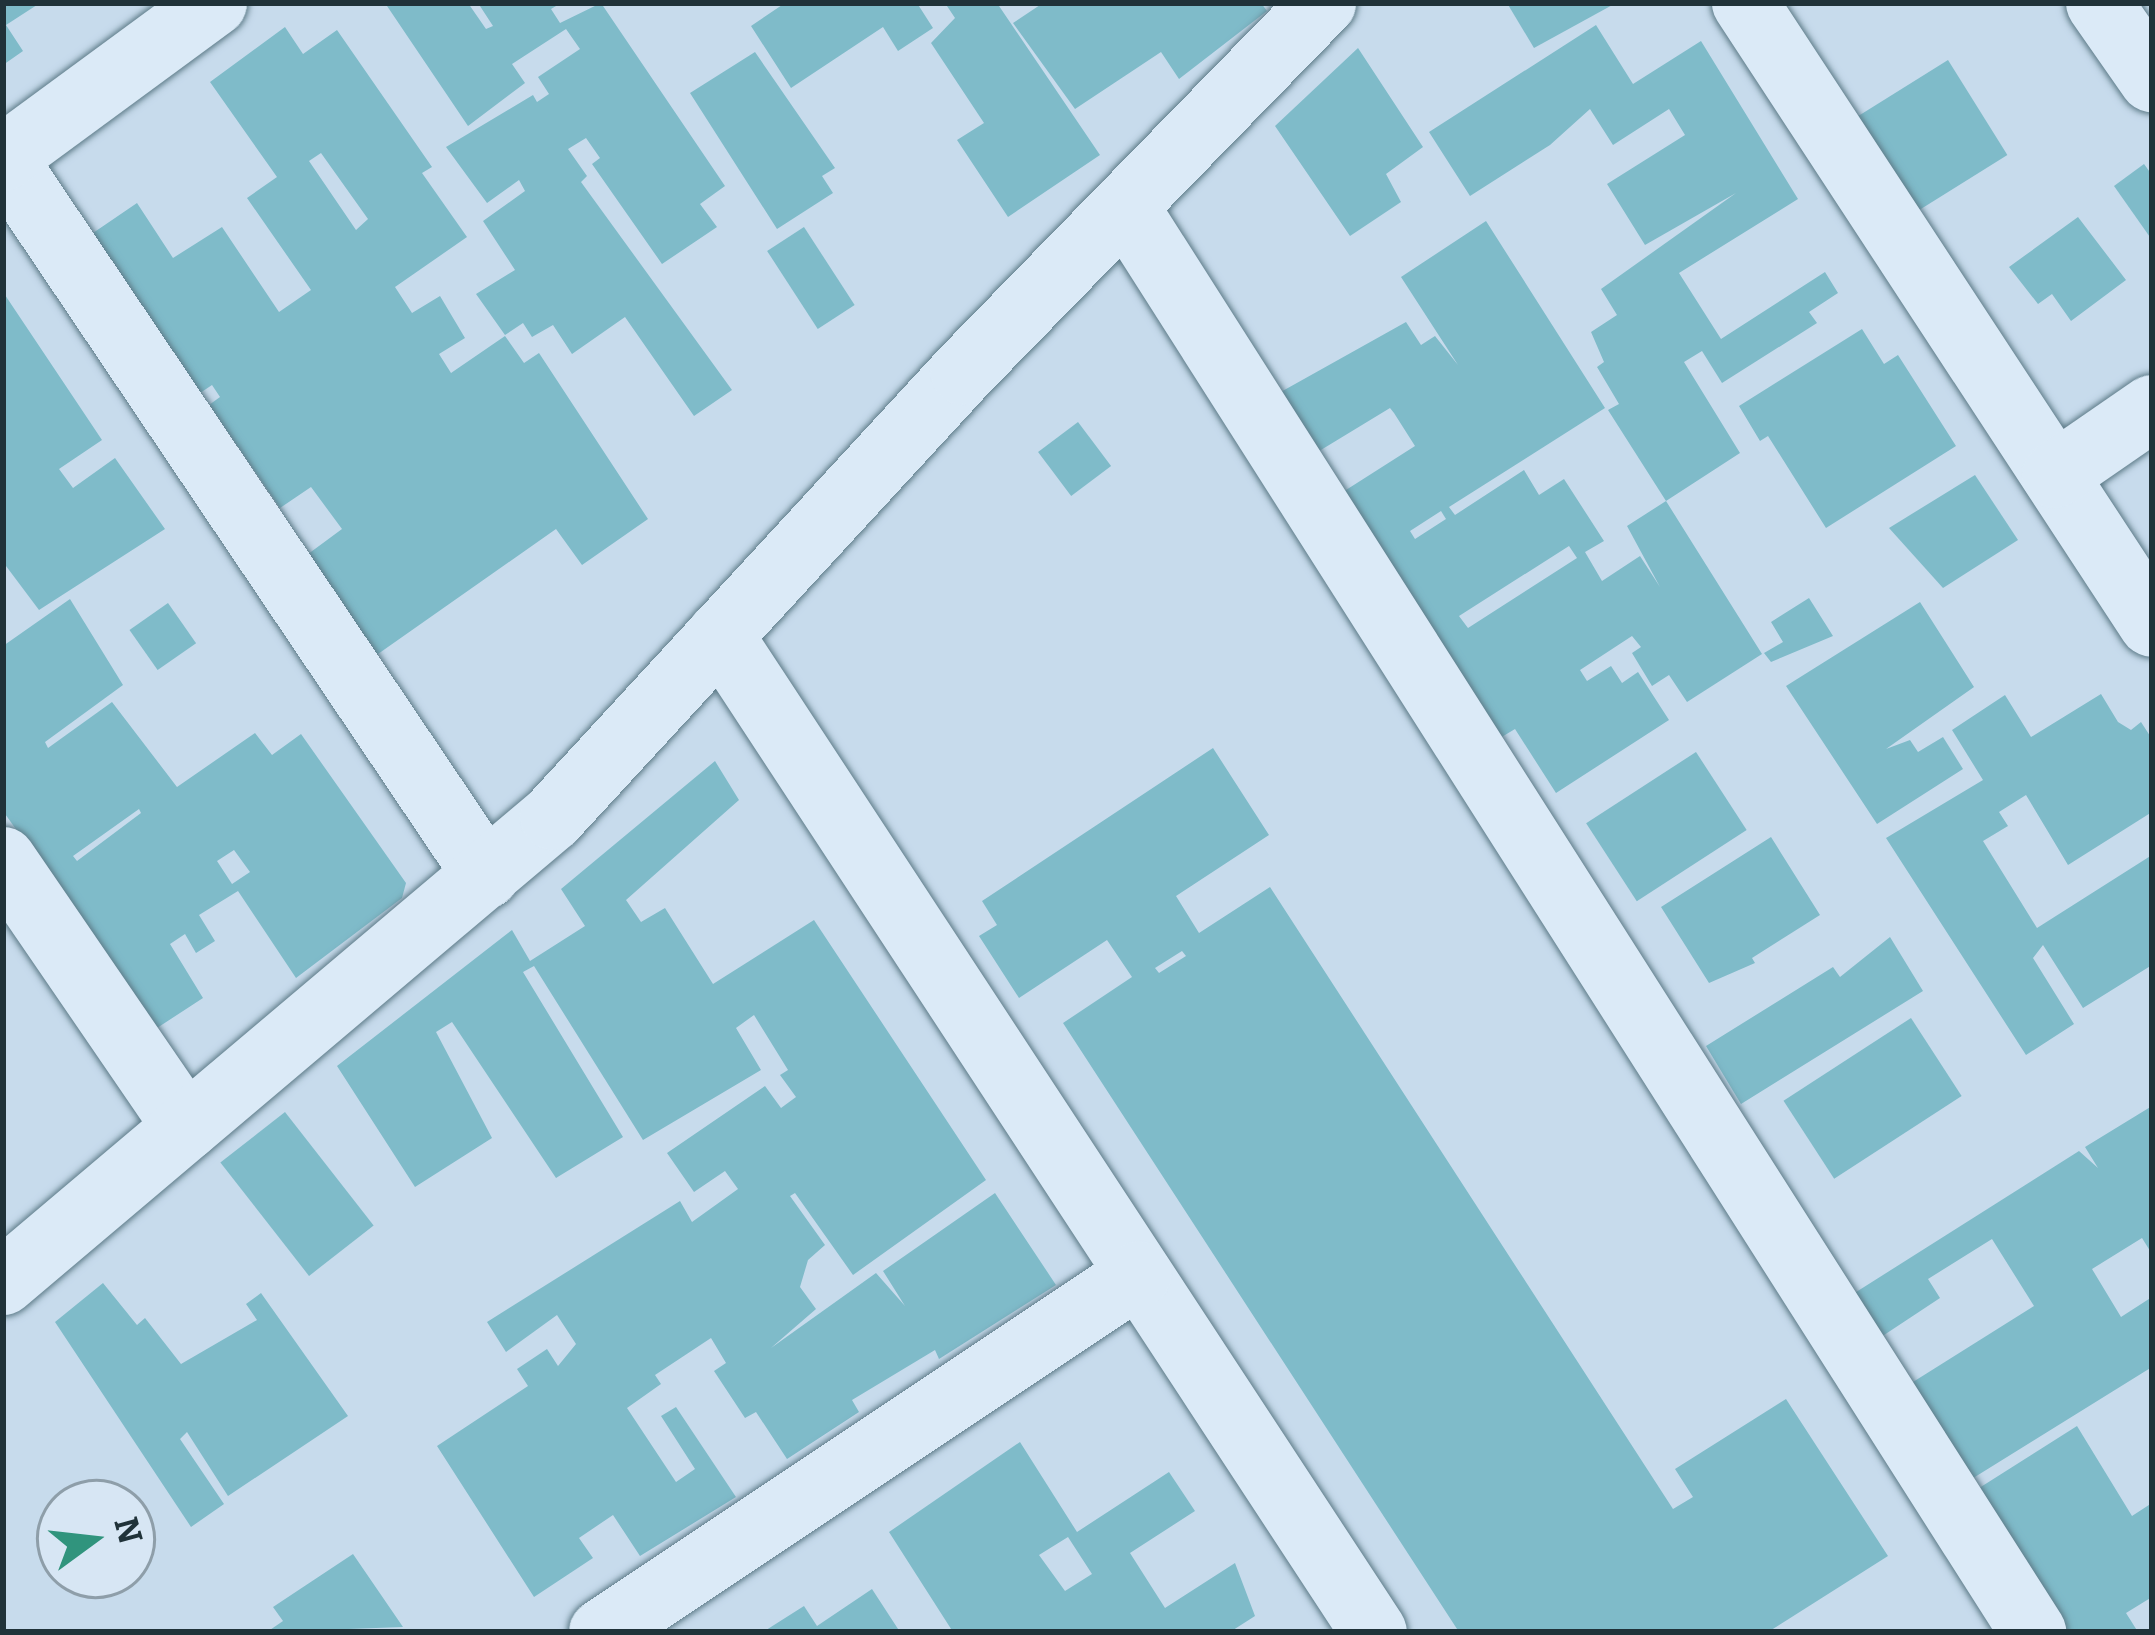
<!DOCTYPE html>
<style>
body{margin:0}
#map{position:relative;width:2155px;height:1635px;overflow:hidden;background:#c7dbec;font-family:Bitter,serif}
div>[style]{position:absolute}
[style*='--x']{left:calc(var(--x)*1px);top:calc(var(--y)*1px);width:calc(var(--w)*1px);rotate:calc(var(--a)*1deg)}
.building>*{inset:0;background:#7fbbc9;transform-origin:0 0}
.roads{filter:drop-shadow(0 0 3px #5d7b88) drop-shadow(0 0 3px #5d7b88)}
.minor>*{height:66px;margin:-33px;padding:0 33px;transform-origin:33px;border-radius:33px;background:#dbeaf7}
span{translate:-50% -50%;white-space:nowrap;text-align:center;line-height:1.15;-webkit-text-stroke:10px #d7e6f4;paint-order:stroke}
.frame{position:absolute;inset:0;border:6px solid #203239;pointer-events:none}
.north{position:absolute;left:36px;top:1479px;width:120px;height:120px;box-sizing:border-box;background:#d7e6f4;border:3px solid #8e9ea9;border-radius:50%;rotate:75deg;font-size:33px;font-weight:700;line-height:48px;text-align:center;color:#203239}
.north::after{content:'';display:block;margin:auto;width:42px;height:54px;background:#30947d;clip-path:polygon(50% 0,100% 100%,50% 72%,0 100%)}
</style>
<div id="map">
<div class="building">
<div style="clip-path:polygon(3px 3px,40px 3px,6px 25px,23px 51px,3px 65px)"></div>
<div style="clip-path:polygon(385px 3px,468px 3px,486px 29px,493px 26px,478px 3px,561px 3px,551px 9px,560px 23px,601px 3px,725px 186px,700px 204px,717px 227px,662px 264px,592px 164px,600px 158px,586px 138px,568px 149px,587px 176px,581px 182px,732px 390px,694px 416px,625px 317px,572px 354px,553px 325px,532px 337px,523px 323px,505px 335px,476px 294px,515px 270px,483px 221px,525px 191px,519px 180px,487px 203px,446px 147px,533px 95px,537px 102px,549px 94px,538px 77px,580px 49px,566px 29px,512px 64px,525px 83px,468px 126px)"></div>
<div style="clip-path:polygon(785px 3px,917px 3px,933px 28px,898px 51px,883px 27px,791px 88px,751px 26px)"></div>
<div style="clip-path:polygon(945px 3px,997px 3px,1100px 155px,1008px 217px,957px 140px,984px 123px,931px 43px,955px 18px)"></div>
<div style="clip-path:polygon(1043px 3px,1261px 3px,1267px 11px,1179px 79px,1161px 52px,1075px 109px,1013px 23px)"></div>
<div style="clip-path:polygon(1507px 3px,1616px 3px,1534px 48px)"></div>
<div style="clip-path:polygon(1596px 25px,1633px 84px,1701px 41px,1798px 199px,1679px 273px,1721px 339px,1825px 272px,1838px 293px,1809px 312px,1817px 323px,1722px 383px,1702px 351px,1684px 362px,1740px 453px,1666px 501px,1608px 410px,1619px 404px,1597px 367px,1604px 362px,1591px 332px,1617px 315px,1601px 289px,1736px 193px,1645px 245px,1607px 184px,1685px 135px,1669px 109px,1613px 145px,1590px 109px,1550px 145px,1470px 196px,1429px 132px)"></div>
<div style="clip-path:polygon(evenodd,285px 27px,303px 54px,337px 30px,432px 167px,422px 173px,467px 237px,395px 287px,412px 313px,440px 296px,465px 338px,439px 354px,451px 373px,505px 336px,524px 363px,539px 353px,648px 519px,582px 565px,556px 529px,368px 661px,300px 560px,342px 529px,311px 487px,280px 508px,209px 405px,220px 397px,212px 385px,197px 395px,93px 233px,137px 203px,173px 258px,222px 227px,279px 312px,311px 290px,247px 198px,277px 177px,210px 82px,285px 27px,321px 153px,368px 219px,356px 230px,309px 161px,321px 153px)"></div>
<div style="clip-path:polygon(1358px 48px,1423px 147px,1386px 174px,1401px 202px,1350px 236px,1275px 126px)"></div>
<div style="clip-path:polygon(755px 52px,835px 168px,822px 176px,833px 193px,777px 229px,690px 93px)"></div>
<div style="left:1948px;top:60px;width:112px;height:110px;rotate:58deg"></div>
<div style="clip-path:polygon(2144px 164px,2152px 175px,2152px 240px,2114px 186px)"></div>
<div style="clip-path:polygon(2078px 217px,2126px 280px,2071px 321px,2052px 294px,2038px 304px,2009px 267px)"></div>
<div style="clip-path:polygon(evenodd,1486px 221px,1605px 408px,1449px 507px,1455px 515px,1524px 470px,1539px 495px,1564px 479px,1604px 541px,1585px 552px,1602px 581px,1640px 556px,1660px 587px,1627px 526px,1666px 501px,1762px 654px,1687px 702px,1669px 675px,1652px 686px,1632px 653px,1641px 647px,1632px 636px,1580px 670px,1587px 681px,1611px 666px,1622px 683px,1638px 672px,1669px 720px,1556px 793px,1515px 729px,1490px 744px,1335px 497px,1415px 446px,1394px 413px,1390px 408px,1311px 456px,1268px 399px,1406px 322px,1421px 345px,1435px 336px,1458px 365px,1401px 277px,1486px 221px,1441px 511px,1446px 519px,1415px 539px,1410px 531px,1441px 511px,1486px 221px,1569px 546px,1577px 558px,1468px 628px,1459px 616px,1569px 546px)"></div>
<div style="left:804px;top:227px;width:93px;height:44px;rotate:57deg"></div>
<div style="clip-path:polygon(3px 292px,102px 440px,59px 469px,73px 488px,115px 458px,165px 529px,39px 610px,3px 562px)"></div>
<div style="clip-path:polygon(1862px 329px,1884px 364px,1898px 355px,1956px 446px,1826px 528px,1768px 436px,1760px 441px,1739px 406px)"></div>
<div style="left:1078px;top:422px;width:55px;height:50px;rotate:53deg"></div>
<div style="clip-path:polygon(1975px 475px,2018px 540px,1943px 588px,1889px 528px)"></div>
<div style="clip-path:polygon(1809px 598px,1833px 636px,1771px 662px,1764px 653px,1783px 642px,1771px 622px)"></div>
<div style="clip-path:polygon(evenodd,70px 599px,123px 685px,45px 742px,48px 748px,112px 702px,177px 787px,255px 733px,272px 755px,301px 734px,406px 883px,402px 898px,296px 978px,238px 891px,199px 915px,215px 941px,196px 953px,185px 934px,170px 944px,203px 998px,157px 1028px,3px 811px,3px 646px,70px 599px,139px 809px,141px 813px,77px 861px,73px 856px,139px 809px,70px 599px,234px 850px,250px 872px,232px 884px,217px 861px,234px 850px)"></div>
<div style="clip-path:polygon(1920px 602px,1974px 687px,1886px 749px,1910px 740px,1918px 752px,1943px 737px,1963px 769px,1877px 824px,1786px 686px)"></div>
<div style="left:168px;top:603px;width:49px;height:47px;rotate:55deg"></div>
<div style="clip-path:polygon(2101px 694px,2118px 722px,2131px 730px,2141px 722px,2152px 739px,2152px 812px,2068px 865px,2026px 795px,1999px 812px,2008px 826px,1983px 841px,2037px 928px,2152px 855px,2152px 965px,2083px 1008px,2043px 945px,2033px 958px,2074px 1024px,2026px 1055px,1886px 838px,1983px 780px,1952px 730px,2005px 695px,2031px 737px)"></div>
<div style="clip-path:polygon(evenodd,1213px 748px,1269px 835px,1176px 896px,1199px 933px,1270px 887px,1673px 1509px,1693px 1497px,1675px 1469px,1786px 1399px,1888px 1556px,1768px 1632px,1459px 1632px,1063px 1023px,1132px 977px,1107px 940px,1019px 998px,979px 936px,997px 925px,982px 901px,1213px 748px,1182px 951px,1186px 956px,1159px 973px,1155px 968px,1182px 951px)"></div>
<div style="left:1696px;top:752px;width:93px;height:131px;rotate:57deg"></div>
<div style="clip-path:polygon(715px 761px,739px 800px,626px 900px,641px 922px,665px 908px,713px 984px,814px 920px,986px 1180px,853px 1275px,795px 1193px,790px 1196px,825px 1245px,808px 1260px,800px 1287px,816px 1309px,771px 1348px,876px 1273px,905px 1306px,883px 1271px,995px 1193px,1056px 1285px,939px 1359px,935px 1350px,852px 1400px,859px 1412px,787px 1459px,756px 1412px,745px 1418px,714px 1371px,726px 1363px,711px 1338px,655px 1375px,661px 1384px,627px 1408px,676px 1482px,695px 1469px,661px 1416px,676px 1407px,736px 1497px,640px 1556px,613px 1515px,579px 1538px,593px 1558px,534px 1597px,437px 1446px,528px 1386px,517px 1369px,547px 1349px,558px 1366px,576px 1344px,557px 1315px,506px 1352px,487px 1322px,680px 1201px,692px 1222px,738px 1189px,725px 1171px,694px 1192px,667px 1153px,765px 1086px,781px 1108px,796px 1097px,780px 1075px,788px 1070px,754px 1015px,736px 1028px,761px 1070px,643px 1140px,534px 966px,523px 972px,623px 1137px,556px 1178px,452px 1022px,436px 1032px,492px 1138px,415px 1187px,337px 1066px,512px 930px,530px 961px,585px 926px,561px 889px)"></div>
<div style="clip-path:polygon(1771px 837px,1820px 915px,1752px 958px,1755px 963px,1709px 983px,1661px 907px)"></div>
<div style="clip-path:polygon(1890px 937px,1923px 991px,1741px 1104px,1706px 1046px,1833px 967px,1840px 977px)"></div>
<div style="left:1911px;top:1018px;width:93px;height:152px;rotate:57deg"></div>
<div style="clip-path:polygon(2152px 1106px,2152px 1254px,2142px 1238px,2092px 1269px,2121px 1317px,2152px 1297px,2152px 1367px,1970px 1480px,1905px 1387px,2034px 1306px,1992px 1239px,1928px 1279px,1940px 1298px,1878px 1339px,1853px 1294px,2079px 1151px,2098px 1168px,2085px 1147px)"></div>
<div style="left:285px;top:1112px;width:144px;height:82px;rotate:52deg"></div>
<div style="clip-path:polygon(103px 1283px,137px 1325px,145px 1318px,181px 1364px,257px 1320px,246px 1304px,261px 1293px,348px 1416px,228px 1496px,187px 1432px,180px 1439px,224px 1504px,191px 1527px,55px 1322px)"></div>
<div style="clip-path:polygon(2077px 1426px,2132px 1516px,2152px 1503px,2152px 1597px,2126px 1613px,2138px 1632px,2065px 1632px,1976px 1490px)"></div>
<div style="clip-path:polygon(evenodd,1020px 1442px,1077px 1532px,1169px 1472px,1195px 1511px,1130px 1553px,1165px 1608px,1235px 1563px,1255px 1616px,1230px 1632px,953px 1632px,889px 1532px,1020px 1442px,1068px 1537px,1092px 1574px,1065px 1591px,1039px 1555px,1068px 1537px)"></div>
<div style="clip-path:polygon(353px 1554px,403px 1627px,267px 1632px,283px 1621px,273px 1607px)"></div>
<div style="clip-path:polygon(872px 1589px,900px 1632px,763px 1632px,804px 1606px,817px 1626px)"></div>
</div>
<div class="roads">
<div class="minor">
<div style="--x:1745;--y:3;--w:742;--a:56.76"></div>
<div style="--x:2099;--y:3;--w:93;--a:55.1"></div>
<div style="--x:3;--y:158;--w:865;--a:56.03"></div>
<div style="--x:3;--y:158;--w:262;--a:-36.3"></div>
<div style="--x:1125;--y:206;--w:1691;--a:57.51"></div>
<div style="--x:2055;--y:475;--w:118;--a:-34.6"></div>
<div style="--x:720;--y:635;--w:1192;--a:56.74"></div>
<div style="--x:3;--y:860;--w:324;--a:55.6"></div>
<div style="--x:3;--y:1282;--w:720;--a:-40.21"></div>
<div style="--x:553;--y:817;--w:605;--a:-47.34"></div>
<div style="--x:963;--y:372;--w:516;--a:-45.71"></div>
<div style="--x:602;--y:1632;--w:645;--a:-33.69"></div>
</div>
</div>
<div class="frame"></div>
<div class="north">N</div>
</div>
